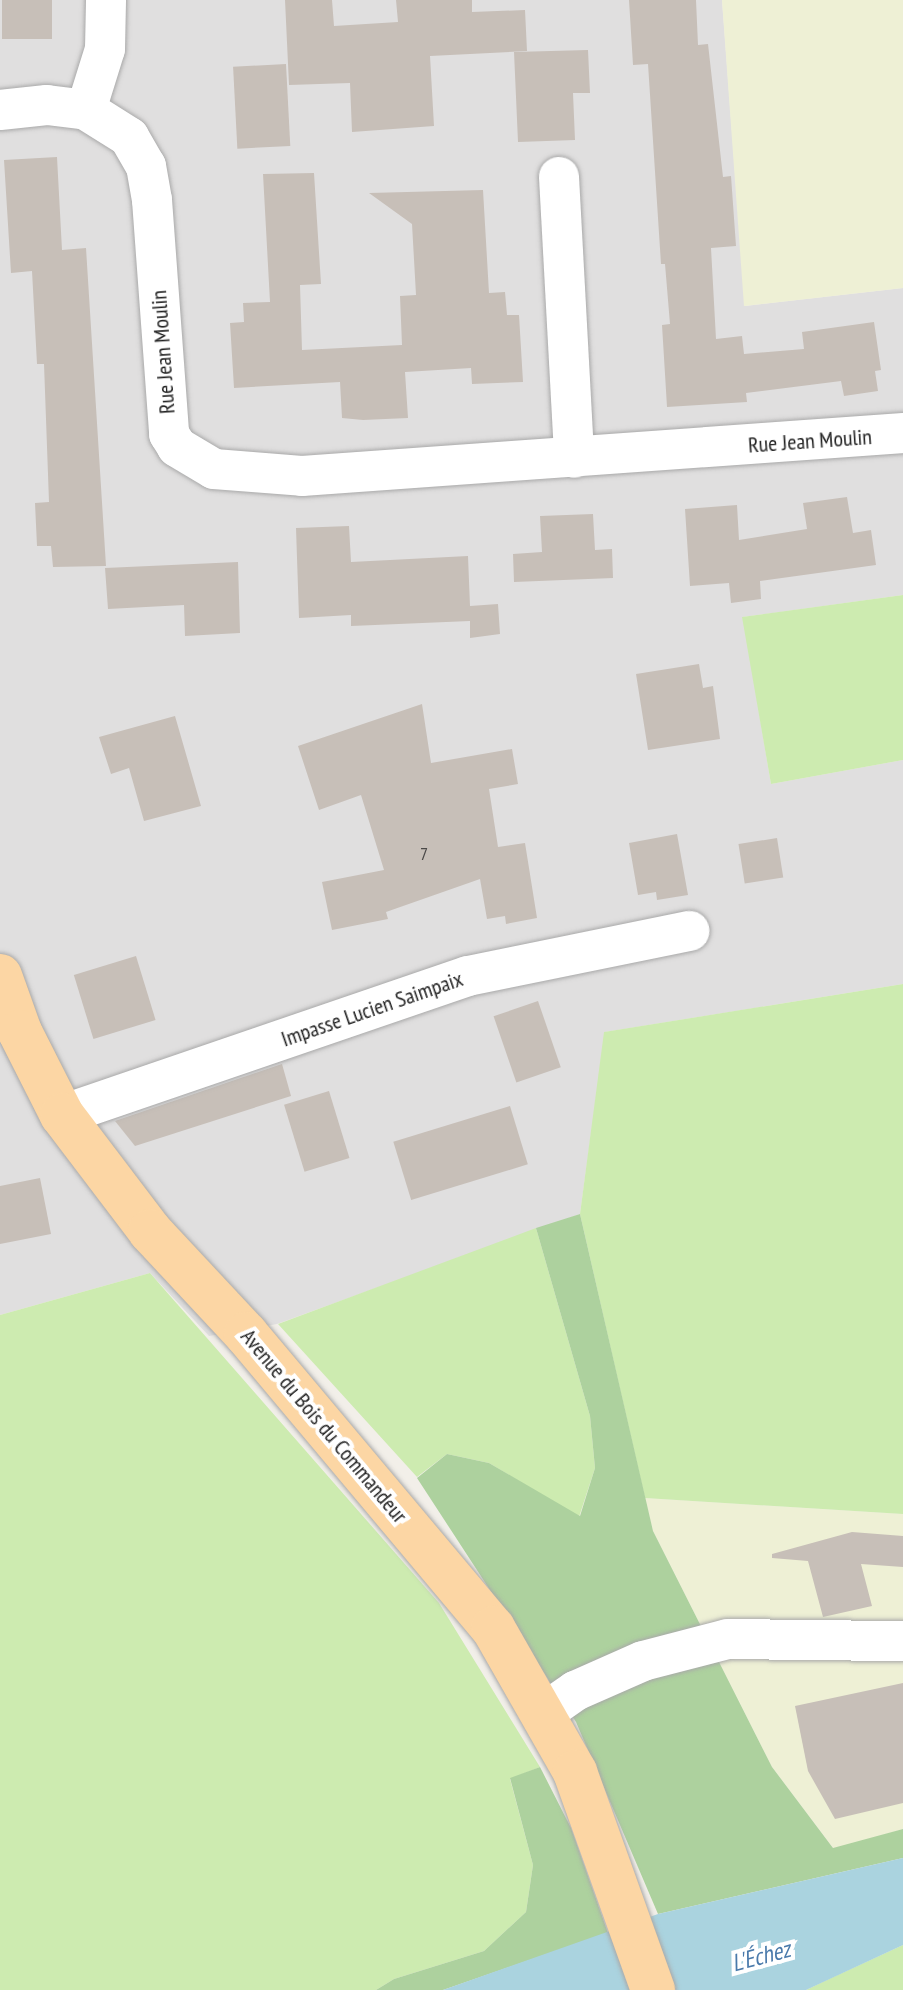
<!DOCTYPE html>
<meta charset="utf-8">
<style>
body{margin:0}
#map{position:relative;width:903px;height:1990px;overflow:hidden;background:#f2efe9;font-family:"PT Sans Narrow",sans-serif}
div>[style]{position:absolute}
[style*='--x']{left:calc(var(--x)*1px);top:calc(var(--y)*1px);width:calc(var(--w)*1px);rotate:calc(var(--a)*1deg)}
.residential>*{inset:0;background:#e0dfdf}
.farmland>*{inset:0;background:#eef0d5}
.grass>*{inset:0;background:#cdebb0}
.forest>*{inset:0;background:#add19e}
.water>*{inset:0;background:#aad3df}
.building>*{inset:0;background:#c7bfb8;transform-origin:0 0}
.roads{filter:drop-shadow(0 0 2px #a9a9a9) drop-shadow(0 0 2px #a9a9a9)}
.minor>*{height:40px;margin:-20px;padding:0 20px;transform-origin:20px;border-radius:20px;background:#fff}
.major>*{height:44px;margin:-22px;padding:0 22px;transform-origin:22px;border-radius:22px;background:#fcd6a4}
span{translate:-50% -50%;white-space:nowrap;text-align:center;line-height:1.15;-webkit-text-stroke:8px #fff;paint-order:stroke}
.number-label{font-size:18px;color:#4b4948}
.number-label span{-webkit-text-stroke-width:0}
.street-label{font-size:22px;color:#222}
.water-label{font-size:24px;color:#4a7aab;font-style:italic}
</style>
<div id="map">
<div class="residential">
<div style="clip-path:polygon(0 0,722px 0,745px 306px,903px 288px,903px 595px,743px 617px,771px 784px,903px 760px,903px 984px,605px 1032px,580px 1214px,277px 1324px,209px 1336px,150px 1273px,0 1315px)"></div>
</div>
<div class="farmland">
<div style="clip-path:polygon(722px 0,903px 0,903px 288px,744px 306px)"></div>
<div style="clip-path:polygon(645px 1498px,903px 1514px,903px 1829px,834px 1849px,772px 1767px,653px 1531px)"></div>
</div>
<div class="grass">
<div style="clip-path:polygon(903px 595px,903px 760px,771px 784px,742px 617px)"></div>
<div style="clip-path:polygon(903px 984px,903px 1514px,645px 1498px,580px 1214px,604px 1032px)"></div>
<div style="clip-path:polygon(536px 1228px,590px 1416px,595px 1468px,579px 1517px,489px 1463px,447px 1454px,417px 1477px,278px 1324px)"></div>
<div style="clip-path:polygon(150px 1273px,439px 1603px,540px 1767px,510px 1779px,533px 1865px,526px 1912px,484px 1951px,394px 1979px,376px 1990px,0 1990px,0 1315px)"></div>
<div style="clip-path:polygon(903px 1945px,903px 1990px,806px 1990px,829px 1979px)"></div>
</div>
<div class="forest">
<div style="clip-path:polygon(580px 1214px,653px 1531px,772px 1767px,833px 1848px,903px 1829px,903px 1858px,658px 1914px,576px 1722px,417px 1478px,447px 1454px,489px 1463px,580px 1516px,595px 1468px,590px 1416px,536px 1228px)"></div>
<div style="clip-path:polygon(540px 1767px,571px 1828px,608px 1933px,443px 1990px,376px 1990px,394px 1979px,484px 1951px,526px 1912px,533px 1865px,510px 1778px)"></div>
</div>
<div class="water">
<div style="clip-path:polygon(903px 1858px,903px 1945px,806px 1990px,443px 1990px,658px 1914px)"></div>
</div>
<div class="building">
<div style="left:2px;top:0;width:50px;height:39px"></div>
<div style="clip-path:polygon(285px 0,332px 0,334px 26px,398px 22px,396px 0,472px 0,472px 12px,525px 10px,527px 51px,430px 56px,434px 126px,352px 132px,350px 83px,289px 85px)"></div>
<div style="clip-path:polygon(629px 0,696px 0,698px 45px,708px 44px,723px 177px,731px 176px,736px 246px,711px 248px,716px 339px,742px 336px,744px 354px,804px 349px,802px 332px,874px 322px,881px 370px,875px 371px,878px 391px,844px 396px,841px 381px,746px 393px,747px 402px,667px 407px,662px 325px,670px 324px,665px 264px,661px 264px,648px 64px,633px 65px)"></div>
<div style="clip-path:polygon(588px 50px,590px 93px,573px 93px,575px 140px,518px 142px,514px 52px)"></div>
<div style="left:286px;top:64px;width:82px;height:53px;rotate:87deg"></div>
<div style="clip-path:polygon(57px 157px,62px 250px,86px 248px,106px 566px,53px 567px,51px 546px,37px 546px,35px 503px,49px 502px,44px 364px,37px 364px,32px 271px,11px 273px,4px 160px)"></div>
<div style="clip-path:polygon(314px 173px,321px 284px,300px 285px,302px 350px,402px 345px,400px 296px,416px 295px,412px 224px,369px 193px,483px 190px,489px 293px,505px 292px,507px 315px,519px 315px,523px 382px,472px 384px,471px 368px,405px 372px,408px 418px,363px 420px,342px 418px,340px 382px,234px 388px,230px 323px,244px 322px,243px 303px,270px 302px,263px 174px)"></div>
<div style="clip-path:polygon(847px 497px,853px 533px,871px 530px,876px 565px,760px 581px,761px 599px,731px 603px,729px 583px,690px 586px,685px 509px,737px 505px,739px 540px,807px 529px,803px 503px)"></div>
<div style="clip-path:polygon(593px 514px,595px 550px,612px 549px,613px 578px,514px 582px,513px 554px,542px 552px,540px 516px)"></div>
<div style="clip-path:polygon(349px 526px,351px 562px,468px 556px,470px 606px,498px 604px,500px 634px,470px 638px,470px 621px,351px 626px,351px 615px,299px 618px,296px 528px)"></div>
<div style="clip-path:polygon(238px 562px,240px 633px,185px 636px,184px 605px,108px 609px,105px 568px)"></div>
<div style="clip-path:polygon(699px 664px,703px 688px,713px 686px,720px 739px,648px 750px,636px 674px)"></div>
<div style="clip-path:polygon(422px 704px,431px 763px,512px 749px,518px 784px,489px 789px,498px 847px,525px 843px,537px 918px,506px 924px,505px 916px,487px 919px,480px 879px,386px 912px,388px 919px,332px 930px,322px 882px,384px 870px,361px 795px,319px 810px,298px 746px)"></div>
<div style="clip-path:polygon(175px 716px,201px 806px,144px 821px,129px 768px,111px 774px,99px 737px)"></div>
<div style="clip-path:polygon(677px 834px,688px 895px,657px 900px,656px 892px,638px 895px,629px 843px)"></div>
<div style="left:777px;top:838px;width:40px;height:39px;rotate:81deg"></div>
<div style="left:136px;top:956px;width:67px;height:65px;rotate:73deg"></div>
<div style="left:538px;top:1001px;width:70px;height:47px;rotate:71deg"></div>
<div style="clip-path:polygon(282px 1064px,291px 1096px,135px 1146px,115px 1121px)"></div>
<div style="left:329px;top:1091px;width:70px;height:47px;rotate:73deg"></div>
<div style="left:510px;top:1106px;width:61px;height:122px;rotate:73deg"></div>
<div style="clip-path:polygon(40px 1178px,51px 1234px,0 1244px,0 1186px)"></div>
<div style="clip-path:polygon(852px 1532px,903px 1536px,903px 1567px,861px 1564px,872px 1606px,823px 1617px,808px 1561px,772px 1558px,772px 1554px)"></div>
<div style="clip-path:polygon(903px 1683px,903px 1803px,835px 1819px,808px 1771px,795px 1706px)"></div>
</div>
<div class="roads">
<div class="minor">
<div style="--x:0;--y:110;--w:47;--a:-6.1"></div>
<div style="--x:47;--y:105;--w:39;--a:7"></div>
<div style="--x:86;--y:110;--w:51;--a:32.1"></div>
<div style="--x:129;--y:137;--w:34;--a:60"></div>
<div style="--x:146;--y:166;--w:35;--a:80"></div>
<div style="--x:152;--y:200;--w:235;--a:85.8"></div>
<div style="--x:169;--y:434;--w:15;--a:58"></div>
<div style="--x:177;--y:447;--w:43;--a:30.7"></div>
<div style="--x:214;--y:469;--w:88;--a:4.5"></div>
<div style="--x:302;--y:476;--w:603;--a:-4.09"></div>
<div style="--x:86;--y:110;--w:64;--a:-72.7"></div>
<div style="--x:105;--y:49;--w:49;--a:-88.8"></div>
<div style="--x:559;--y:177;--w:281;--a:86.9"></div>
<div style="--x:62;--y:1115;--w:429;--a:-18.9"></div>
<div style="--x:468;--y:976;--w:226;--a:-11.5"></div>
<div style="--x:545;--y:1712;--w:37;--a:-35"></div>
<div style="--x:575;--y:1691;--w:74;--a:-23.8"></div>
<div style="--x:643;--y:1661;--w:88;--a:-14.5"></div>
<div style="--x:728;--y:1639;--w:175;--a:0.7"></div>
</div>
<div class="major">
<div style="--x:0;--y:976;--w:59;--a:70.3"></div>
<div style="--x:20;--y:1032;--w:93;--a:63.2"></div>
<div style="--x:62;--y:1115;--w:146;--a:52.8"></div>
<div style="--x:150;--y:1231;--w:141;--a:47"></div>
<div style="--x:246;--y:1334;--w:384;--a:50"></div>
<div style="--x:493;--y:1628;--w:166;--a:60.3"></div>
<div style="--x:575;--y:1772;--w:232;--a:70.3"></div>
</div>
</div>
<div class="number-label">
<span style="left:424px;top:854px">7</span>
</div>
<div class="street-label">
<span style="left:163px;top:352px;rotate:-94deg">Rue Jean Moulin</span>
<span style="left:810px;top:441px;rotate:-4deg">Rue Jean Moulin</span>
<span style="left:372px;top:1009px;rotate:-19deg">Impasse Lucien Saimpaix</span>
<span style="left:324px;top:1426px;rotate:50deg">Avenue du Bois du Commandeur</span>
</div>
<div class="water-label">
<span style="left:761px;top:1956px;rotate:-15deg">L'Échez</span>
</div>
</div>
